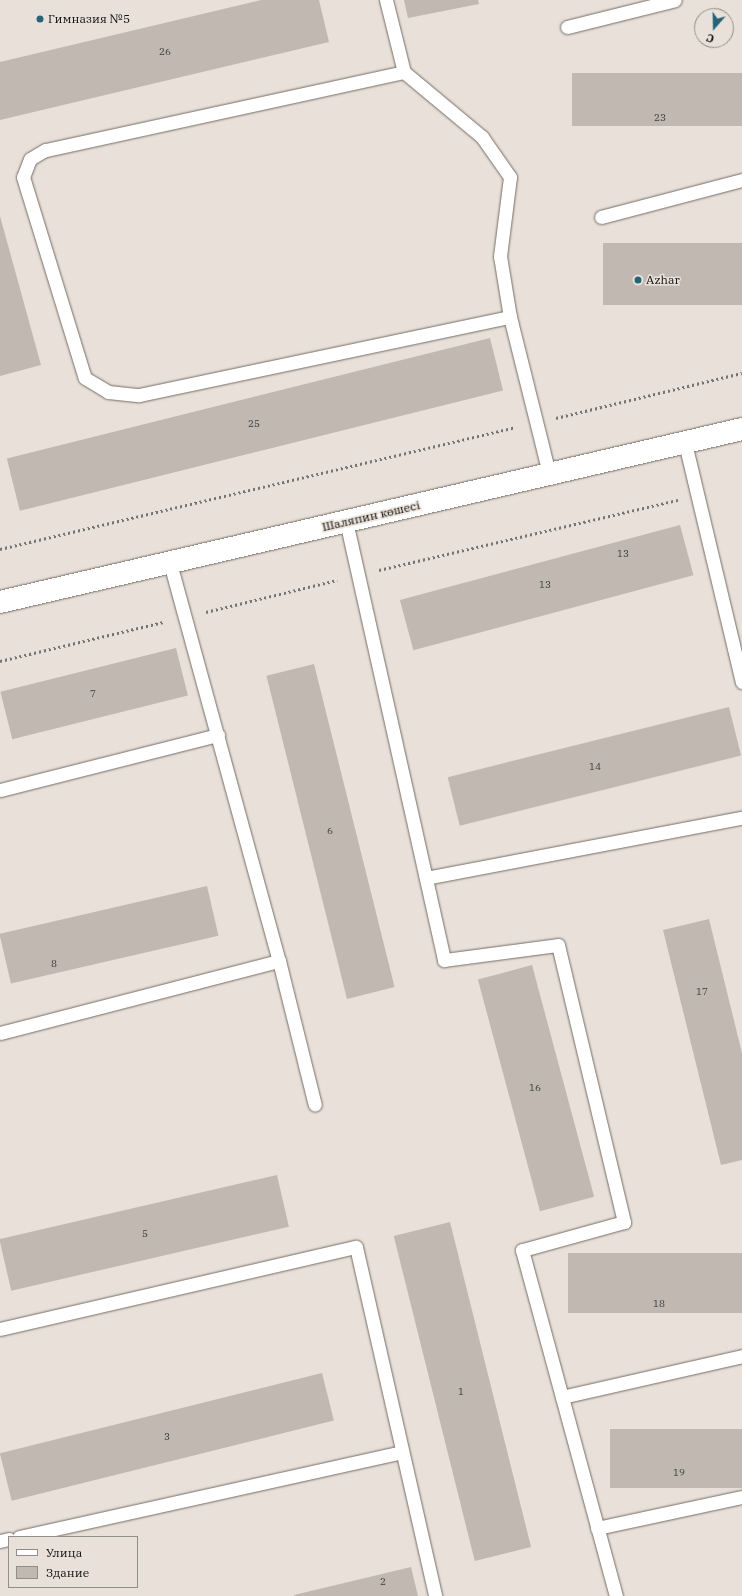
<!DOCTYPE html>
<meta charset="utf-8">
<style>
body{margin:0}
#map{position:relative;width:742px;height:1596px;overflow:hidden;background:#e9e1d9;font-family:"IBM Plex Serif",serif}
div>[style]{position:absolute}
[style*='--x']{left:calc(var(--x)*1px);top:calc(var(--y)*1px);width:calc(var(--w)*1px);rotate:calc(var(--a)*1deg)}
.building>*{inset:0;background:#c1b9b1;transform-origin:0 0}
.path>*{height:2.5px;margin-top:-1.25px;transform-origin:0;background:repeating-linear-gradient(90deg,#78736e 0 2px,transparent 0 5px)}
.roads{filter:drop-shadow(0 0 1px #746c65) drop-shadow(0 0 1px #746c65)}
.service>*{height:13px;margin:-6.5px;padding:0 6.5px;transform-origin:6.5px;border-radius:6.5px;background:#fff}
.secondary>*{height:22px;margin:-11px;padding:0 11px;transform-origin:11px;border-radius:11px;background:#fff}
.dots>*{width:11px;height:11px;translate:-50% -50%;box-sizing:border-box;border:2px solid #e9e1d9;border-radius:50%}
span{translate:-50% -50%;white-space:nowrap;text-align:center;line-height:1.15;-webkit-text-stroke:3px #e9e1d9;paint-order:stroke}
.number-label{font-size:10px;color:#3e3a36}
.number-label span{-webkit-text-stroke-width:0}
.poi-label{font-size:12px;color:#13100d}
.left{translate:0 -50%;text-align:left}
.street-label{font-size:12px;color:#13100d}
.legend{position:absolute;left:8px;top:1536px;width:130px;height:52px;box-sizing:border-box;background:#e9e1d9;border:1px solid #938d87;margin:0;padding:5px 7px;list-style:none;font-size:12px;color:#13100d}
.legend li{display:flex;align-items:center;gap:8px;height:20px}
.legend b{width:20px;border:1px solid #938d87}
.north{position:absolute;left:694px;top:8px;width:40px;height:40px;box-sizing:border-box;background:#e9e1d9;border:1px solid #938d87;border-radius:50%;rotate:200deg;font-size:11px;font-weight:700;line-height:16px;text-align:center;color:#13100d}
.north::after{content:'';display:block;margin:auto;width:14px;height:18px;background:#256379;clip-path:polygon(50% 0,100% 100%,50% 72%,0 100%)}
</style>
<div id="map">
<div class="building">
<div style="clip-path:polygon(261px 0,319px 0,329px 42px,0 120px,0 62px)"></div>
<div style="clip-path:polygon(404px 0,478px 0,479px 4px,408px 18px)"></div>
<div style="left:742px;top:73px;width:53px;height:170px;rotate:90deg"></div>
<div style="clip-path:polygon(0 216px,41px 365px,0 376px)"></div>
<div style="left:742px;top:243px;width:62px;height:139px;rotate:90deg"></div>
<div style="left:490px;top:338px;width:54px;height:498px;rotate:76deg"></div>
<div style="left:680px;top:525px;width:52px;height:290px;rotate:75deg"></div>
<div style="left:176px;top:648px;width:49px;height:181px;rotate:76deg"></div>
<div style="left:314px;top:664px;width:333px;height:49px;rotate:76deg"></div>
<div style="left:729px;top:707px;width:50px;height:290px;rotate:76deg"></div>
<div style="left:207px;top:886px;width:51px;height:213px;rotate:77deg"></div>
<div style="clip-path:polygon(709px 919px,742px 1053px,742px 1160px,721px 1165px,663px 930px)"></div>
<div style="left:532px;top:965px;width:240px;height:56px;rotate:75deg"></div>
<div style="left:277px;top:1175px;width:53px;height:285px;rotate:77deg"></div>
<div style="left:450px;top:1222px;width:335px;height:58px;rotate:76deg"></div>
<div style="left:742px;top:1253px;width:60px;height:174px;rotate:90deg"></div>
<div style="left:322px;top:1373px;width:49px;height:332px;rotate:76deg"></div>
<div style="left:742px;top:1429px;width:59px;height:132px;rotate:90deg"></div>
<div style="clip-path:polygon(411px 1567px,418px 1596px,294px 1596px,294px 1595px)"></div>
</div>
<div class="path">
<div style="--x:556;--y:418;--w:191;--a:-13.6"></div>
<div style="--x:0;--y:549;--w:530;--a:-13.3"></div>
<div style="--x:379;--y:570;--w:307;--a:-13.2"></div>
<div style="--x:206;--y:612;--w:135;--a:-13.7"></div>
<div style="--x:0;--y:661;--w:169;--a:-13.4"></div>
</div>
<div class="roads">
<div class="service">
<div style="--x:386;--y:0;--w:74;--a:76"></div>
<div style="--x:404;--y:72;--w:102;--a:39.8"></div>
<div style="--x:482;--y:137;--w:49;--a:55"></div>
<div style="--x:510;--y:177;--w:80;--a:97.2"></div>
<div style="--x:500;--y:256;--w:62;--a:80.7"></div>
<div style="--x:510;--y:317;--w:162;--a:76"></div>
<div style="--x:567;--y:27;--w:111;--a:-14"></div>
<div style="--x:404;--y:72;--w:367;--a:167.7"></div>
<div style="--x:45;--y:150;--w:17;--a:149"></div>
<div style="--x:30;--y:159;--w:19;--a:111"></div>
<div style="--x:23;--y:177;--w:210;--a:72.9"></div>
<div style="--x:85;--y:378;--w:27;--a:31"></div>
<div style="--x:108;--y:392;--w:31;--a:6"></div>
<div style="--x:139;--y:395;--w:379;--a:-11.9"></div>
<div style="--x:601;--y:217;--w:146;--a:-14.7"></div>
<div style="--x:685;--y:443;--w:246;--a:76.6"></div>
<div style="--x:346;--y:521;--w:450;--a:77.4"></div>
<div style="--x:444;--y:960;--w:115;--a:-7.5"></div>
<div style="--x:558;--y:945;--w:285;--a:76.6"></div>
<div style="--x:624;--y:1222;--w:106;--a:164.6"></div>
<div style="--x:522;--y:1250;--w:359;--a:74.8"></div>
<div style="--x:170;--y:563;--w:413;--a:74.7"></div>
<div style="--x:279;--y:961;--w:148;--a:76"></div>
<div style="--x:0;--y:790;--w:225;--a:-14.2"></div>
<div style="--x:426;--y:878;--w:322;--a:-10.8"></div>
<div style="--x:0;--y:1033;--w:288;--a:-14.5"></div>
<div style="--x:0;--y:1329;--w:365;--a:-13"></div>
<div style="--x:356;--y:1247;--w:358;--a:77.2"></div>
<div style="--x:562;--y:1397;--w:185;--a:-12.8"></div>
<div style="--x:597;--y:1528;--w:148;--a:-12.1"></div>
<div style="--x:19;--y:1537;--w:392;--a:-12.5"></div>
<div style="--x:0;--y:1541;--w:9;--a:-13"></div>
</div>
<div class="secondary">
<div style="--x:0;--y:602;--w:762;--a:-13.12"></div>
</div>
</div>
<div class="dots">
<div style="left:40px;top:19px;background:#256379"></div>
<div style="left:638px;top:280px;background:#256379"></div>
</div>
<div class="number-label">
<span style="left:165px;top:52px">26</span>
<span style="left:660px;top:118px">23</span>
<span style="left:254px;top:424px">25</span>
<span style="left:623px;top:554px">13</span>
<span style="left:545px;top:585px">13</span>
<span style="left:93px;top:694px">7</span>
<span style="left:595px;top:767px">14</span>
<span style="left:330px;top:831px">6</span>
<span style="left:54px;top:964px">8</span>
<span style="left:702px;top:992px">17</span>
<span style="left:535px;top:1088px">16</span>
<span style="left:145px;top:1234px">5</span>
<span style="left:659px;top:1304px">18</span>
<span style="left:461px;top:1392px">1</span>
<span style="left:167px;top:1437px">3</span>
<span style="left:679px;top:1473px">19</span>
<span style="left:383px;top:1582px">2</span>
</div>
<div class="poi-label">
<span class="left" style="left:48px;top:19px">Гимназия №5</span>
<span class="left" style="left:646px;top:280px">Azhar</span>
</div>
<div class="street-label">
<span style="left:371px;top:516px;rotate:-13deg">Шаляпин көшесі</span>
</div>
<ul class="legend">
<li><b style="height:5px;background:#fff"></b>Улица</li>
<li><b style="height:11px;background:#c1b9b1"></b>Здание</li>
</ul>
<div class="north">С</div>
</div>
